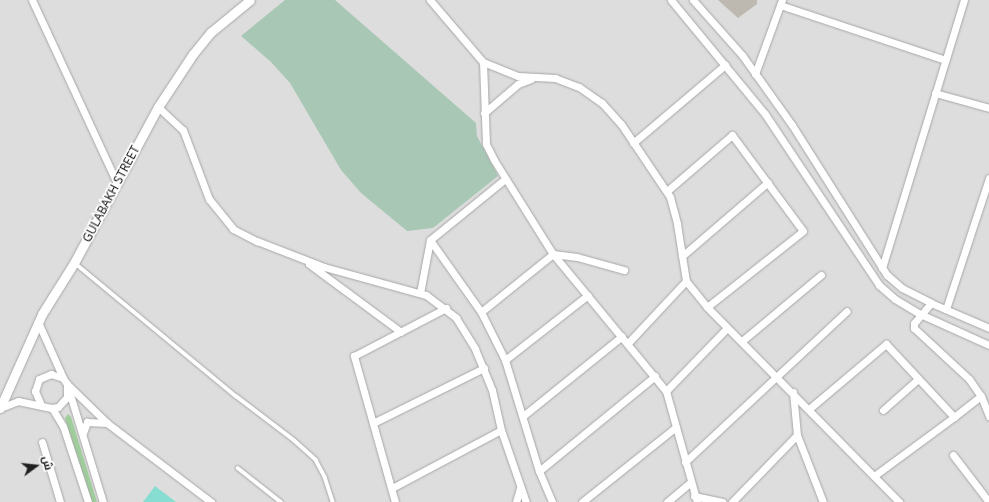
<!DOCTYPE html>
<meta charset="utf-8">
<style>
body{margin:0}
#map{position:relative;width:989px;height:502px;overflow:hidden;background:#f0efe6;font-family:"Noto Sans",Cairo,sans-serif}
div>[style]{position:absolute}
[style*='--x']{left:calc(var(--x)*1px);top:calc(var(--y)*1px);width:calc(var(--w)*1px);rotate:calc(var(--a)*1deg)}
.residential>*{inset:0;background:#dedddd;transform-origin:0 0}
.forest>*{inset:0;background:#9fce9c}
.cemetery>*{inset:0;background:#a8c8b5}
.pitch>*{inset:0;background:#87ddd1}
.building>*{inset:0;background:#bdb9b0}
.roads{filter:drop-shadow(0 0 1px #a7a7a7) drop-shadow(0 0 1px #a7a7a7)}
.service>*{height:3.5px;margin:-1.75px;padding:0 1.75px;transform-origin:1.75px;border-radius:1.75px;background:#fff}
.minor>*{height:7px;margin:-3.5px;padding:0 3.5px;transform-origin:3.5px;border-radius:3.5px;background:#fff}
.tertiary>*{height:9px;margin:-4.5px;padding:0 4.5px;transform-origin:4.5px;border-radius:4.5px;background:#fff}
span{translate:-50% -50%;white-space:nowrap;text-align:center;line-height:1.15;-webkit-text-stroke:3.5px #fff;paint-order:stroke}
.street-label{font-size:12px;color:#202020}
.north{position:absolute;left:16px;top:446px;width:40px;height:40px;-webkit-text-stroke:3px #fff;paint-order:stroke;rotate:75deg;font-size:11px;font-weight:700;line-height:16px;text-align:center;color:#202020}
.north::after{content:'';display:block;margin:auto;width:14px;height:18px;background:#202020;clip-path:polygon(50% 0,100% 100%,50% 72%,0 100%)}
</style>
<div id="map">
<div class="residential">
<div style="left:0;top:0;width:989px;height:502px"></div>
</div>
<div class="forest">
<div style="clip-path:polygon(68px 414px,71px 417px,97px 502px,92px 502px,68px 429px,65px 418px)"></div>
</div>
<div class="cemetery">
<div style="clip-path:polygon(285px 0,335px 0,476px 123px,477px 136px,498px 176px,433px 228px,407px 231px,361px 193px,341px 170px,290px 83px,271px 62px,241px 36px)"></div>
</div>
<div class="pitch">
<div style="clip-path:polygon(155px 486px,176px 502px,143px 502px)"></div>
</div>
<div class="building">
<div style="clip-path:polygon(718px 0,757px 0,757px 4px,738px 18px)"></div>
</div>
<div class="roads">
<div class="service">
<div style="--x:75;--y:263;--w:209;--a:39.6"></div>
<div style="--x:236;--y:396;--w:73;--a:37.2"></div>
<div style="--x:294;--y:440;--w:30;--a:42"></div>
<div style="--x:316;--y:460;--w:19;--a:62"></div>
<div style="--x:325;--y:477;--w:26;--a:72"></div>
<div style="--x:238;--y:468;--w:55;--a:38.3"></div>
</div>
<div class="minor">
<div style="--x:32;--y:0;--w:202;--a:65.1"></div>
<div style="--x:430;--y:0;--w:82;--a:49.5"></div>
<div style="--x:483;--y:62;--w:82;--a:87.9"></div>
<div style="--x:486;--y:144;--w:18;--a:63"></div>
<div style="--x:494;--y:160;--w:111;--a:57.9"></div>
<div style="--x:553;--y:254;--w:178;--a:50.5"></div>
<div style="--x:666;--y:391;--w:115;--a:74.4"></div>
<div style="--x:671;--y:0;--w:148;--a:50.5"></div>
<div style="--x:765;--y:114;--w:206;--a:56.3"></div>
<div style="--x:879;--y:285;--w:21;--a:41"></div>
<div style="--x:895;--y:299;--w:29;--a:31"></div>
<div style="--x:920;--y:314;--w:76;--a:24.2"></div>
<div style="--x:693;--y:0;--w:74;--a:48.3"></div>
<div style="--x:742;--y:55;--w:86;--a:54.5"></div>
<div style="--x:792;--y:125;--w:178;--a:57.7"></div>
<div style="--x:887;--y:275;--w:20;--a:41"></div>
<div style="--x:902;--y:288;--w:33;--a:27"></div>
<div style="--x:931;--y:303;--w:63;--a:23.3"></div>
<div style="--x:780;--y:5;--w:174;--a:18.4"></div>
<div style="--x:483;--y:62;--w:38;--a:22"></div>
<div style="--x:518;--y:76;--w:37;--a:3"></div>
<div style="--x:555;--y:78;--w:26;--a:21"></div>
<div style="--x:579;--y:87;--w:28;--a:35"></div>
<div style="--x:602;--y:103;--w:28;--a:48"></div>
<div style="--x:621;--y:124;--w:88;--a:56.1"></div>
<div style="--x:670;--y:197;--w:28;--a:75"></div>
<div style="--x:677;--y:224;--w:58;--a:81"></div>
<div style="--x:686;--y:281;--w:33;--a:51"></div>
<div style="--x:707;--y:307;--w:274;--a:45.4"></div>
<div style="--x:755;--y:74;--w:79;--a:-70"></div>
<div style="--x:935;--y:93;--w:56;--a:15.5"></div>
<div style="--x:158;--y:107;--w:34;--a:43"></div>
<div style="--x:183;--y:130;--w:74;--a:69.4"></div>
<div style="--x:209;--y:199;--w:38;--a:51"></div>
<div style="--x:233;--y:229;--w:27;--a:27"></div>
<div style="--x:257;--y:241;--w:72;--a:21.2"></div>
<div style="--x:324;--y:267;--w:106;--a:15.4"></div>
<div style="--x:426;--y:295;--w:38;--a:37"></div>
<div style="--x:456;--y:318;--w:36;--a:58"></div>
<div style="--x:475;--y:349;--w:44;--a:67.5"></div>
<div style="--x:492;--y:390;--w:41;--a:77.3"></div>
<div style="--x:501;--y:430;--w:76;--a:70.9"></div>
<div style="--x:484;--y:113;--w:45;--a:-40.5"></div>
<div style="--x:518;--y:84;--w:14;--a:-21"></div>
<div style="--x:633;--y:143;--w:121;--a:-40.3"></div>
<div style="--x:667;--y:191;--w:86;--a:-40.7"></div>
<div style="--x:732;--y:135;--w:119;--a:53.5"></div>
<div style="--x:803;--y:231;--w:122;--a:141.6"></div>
<div style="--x:430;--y:240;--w:88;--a:54.7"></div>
<div style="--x:481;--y:312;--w:54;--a:63.4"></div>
<div style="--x:505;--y:360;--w:116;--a:73"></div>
<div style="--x:539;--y:471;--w:34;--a:67"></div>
<div style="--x:682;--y:256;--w:113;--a:-40.7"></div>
<div style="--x:309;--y:264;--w:114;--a:36.5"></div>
<div style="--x:882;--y:268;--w:280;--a:-73"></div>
<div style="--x:420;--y:293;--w:54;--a:-79.3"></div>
<div style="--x:430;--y:240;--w:97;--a:-39.1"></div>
<div style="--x:931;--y:303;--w:26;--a:130"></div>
<div style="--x:914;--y:323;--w:5;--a:90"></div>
<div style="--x:914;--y:328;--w:75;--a:42.8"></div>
<div style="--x:969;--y:379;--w:21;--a:55"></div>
<div style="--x:981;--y:396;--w:22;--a:68"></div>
<div style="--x:946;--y:309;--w:138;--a:-71.8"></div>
<div style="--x:481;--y:312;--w:92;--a:-38.9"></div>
<div style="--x:553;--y:254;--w:24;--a:7"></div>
<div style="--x:577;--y:257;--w:49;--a:15.5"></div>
<div style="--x:38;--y:322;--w:61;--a:65.9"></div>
<div style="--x:742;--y:341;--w:103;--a:-39.9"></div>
<div style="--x:628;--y:343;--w:85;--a:-46.9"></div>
<div style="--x:505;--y:360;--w:105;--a:-38.1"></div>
<div style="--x:67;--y:384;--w:56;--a:44.3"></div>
<div style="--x:107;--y:423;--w:131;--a:37.2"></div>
<div style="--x:69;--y:391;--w:116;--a:73"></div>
<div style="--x:666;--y:391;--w:88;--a:-45.9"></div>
<div style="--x:793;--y:392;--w:43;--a:84.7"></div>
<div style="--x:797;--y:435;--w:72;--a:68.8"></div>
<div style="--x:0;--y:408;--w:19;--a:-21"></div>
<div style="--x:18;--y:401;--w:35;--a:12"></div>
<div style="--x:52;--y:408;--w:6;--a:-9"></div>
<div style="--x:58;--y:407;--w:13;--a:-48"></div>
<div style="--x:67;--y:397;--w:13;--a:-90"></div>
<div style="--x:67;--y:384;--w:7;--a:-124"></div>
<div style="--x:63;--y:378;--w:13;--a:-162"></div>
<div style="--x:51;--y:374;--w:13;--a:157"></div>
<div style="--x:39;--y:379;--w:13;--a:108"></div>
<div style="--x:35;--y:391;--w:13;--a:67"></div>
<div style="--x:52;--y:408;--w:21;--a:59"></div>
<div style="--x:63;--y:426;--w:80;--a:71.8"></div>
<div style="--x:809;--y:409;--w:101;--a:-40.2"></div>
<div style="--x:886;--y:344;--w:100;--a:47"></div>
<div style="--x:954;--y:417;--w:34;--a:-38"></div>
<div style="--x:883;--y:410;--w:47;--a:-41.5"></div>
<div style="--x:523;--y:416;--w:127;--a:-38.9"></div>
<div style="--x:373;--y:423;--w:124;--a:-26.4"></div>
<div style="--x:83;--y:433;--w:12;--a:-70"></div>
<div style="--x:87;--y:422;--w:20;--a:3"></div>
<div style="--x:42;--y:442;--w:63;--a:73.3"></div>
<div style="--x:953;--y:455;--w:59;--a:52.5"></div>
<div style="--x:685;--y:462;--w:221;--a:-43"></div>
<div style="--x:539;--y:471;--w:150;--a:-39.3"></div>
<div style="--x:874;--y:476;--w:99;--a:-36.4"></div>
<div style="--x:392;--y:488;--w:123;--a:-28"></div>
<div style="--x:694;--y:496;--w:29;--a:12"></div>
<div style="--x:395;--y:502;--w:152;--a:-105.7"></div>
<div style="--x:354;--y:356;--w:104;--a:-27.6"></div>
<div style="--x:516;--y:502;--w:15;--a:-74"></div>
<div style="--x:582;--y:502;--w:120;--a:-38.6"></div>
<div style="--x:667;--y:502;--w:30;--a:-40"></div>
<div style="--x:732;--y:502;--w:93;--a:-45.9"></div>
</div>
<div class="tertiary">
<div style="--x:0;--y:408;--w:103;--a:-65.9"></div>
<div style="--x:42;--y:314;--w:60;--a:-57.9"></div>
<div style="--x:74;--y:263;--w:177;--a:-61.7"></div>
<div style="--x:158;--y:107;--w:64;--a:-56.6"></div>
<div style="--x:193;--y:54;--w:28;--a:-51"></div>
<div style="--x:211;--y:32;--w:50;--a:-39.4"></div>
</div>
</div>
<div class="street-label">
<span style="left:111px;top:194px;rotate:-62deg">GULABAKH STREET</span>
</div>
<div class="north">ش</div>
</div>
